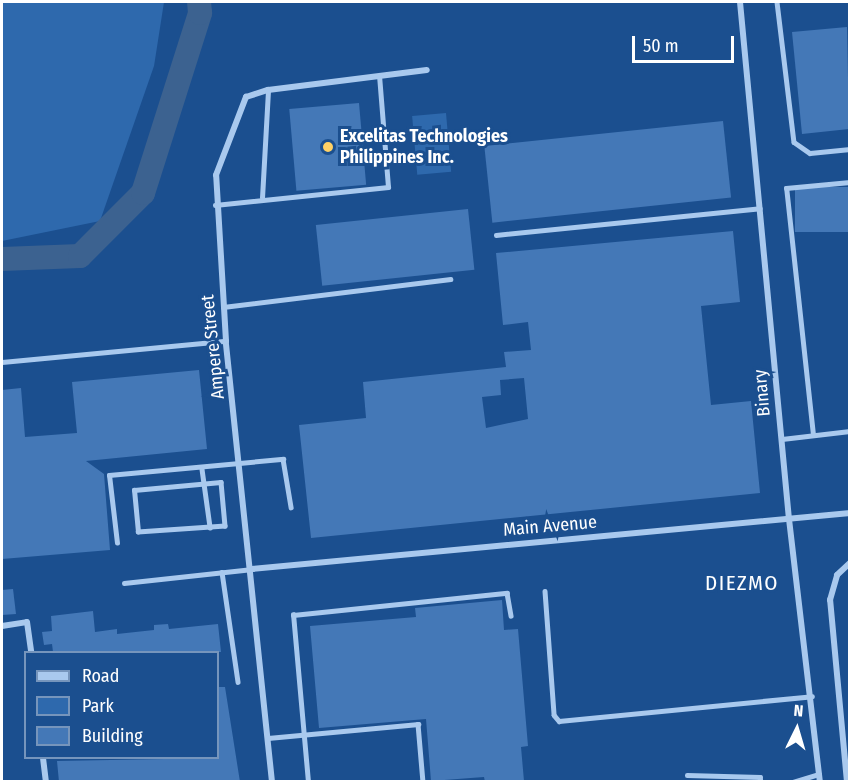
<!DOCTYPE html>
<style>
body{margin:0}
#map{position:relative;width:851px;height:783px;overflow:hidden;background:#1b4f8f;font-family:"Fira Sans Condensed",sans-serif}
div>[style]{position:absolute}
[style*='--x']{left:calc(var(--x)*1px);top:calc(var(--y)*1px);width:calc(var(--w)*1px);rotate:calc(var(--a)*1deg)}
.green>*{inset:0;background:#2e69ad;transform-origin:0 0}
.river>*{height:24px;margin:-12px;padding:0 12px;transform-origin:12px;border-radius:12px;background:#3c6290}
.building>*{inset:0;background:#4478b7;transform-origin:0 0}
.lane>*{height:4.5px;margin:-2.25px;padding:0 2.25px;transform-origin:2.25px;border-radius:2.25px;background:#a9c9ee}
.street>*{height:6px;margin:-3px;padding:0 3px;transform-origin:3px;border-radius:3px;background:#a9c9ee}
.dots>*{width:16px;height:16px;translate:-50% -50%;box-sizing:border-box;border:3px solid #1b4f8f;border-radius:50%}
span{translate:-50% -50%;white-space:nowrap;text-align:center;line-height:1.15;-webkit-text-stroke:6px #1b4f8f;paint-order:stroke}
.poi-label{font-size:18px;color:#fff;font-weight:700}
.left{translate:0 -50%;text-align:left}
.street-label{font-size:18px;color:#fff}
.quarter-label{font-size:21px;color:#fff;letter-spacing:1.5px}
.frame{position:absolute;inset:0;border:3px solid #fff;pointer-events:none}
.legend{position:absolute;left:24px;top:651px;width:195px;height:108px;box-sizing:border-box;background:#1b4f8f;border:2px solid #7695bc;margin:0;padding:8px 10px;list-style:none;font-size:18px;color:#fff}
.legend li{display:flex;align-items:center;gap:12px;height:30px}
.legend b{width:30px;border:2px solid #7695bc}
.north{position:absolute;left:767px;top:699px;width:60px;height:60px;-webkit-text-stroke:4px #1b4f8f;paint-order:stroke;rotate:5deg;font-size:16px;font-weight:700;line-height:24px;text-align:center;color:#fff}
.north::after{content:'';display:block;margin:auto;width:21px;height:27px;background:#fff;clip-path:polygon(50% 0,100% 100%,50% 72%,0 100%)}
.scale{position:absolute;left:632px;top:36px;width:102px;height:27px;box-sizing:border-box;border:3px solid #fff;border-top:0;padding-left:8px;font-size:18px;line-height:21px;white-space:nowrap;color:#fff;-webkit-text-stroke:4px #1b4f8f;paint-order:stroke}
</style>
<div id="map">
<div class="green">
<div style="clip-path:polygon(2px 2px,164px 2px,154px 66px,100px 221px,2px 241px)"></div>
<div style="left:446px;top:113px;width:59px;height:34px;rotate:85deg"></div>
</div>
<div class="river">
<div style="--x:2;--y:259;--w:78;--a:-2.2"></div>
<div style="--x:80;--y:256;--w:89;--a:-45"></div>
<div style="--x:143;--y:193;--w:189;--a:-72.4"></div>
<div style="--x:200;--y:13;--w:11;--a:-95"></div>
</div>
<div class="building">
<div style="clip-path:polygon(847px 27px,849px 129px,802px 134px,792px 32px)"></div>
<div style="left:359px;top:103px;width:82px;height:70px;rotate:85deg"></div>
<div style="left:723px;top:121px;width:77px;height:240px;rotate:84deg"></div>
<div style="left:849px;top:187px;width:45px;height:54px;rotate:90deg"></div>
<div style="left:468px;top:209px;width:61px;height:153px;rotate:84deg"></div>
<div style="clip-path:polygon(evenodd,733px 231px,740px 302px,701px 306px,711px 405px,751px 401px,760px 493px,311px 538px,299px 425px,366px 418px,363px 382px,506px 367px,504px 352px,531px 350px,528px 322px,503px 325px,496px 253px,733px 231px,524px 378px,528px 419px,486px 428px,482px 397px,501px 395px,500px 380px,524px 378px)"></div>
<div style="clip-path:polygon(199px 370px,207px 449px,86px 461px,104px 474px,110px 550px,2px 559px,2px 390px,21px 388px,25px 437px,77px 433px,72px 382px)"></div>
<div style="clip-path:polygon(13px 589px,16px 614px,2px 615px,2px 590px)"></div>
<div style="clip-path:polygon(502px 600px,504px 630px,518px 629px,528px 746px,521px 747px,524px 781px,485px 782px,484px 777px,431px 781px,426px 719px,319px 728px,310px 626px,416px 617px,415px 608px)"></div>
<div style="clip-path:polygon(93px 611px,95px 632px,117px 629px,117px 634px,154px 630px,154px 625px,168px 624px,169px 629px,218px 624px,221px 652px,53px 652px,52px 644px,44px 645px,42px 632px,52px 631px,51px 616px)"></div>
<div style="clip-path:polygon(218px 687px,225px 687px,240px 782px,59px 782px,57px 761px,218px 758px)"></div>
</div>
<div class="lane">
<div style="--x:777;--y:2;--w:141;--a:83.1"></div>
<div style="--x:794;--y:142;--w:19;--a:35"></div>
<div style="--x:810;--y:153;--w:40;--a:-5.7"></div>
<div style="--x:262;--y:198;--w:108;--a:-86.8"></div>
<div style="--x:215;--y:205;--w:174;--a:-5.9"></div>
<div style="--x:388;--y:187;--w:111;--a:-94.6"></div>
<div style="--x:496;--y:235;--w:265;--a:-5.8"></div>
<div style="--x:223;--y:307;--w:229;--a:-7"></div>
<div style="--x:2;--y:362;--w:225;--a:-5.4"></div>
<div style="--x:813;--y:435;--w:248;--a:-96.2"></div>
<div style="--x:786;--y:188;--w:64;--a:-5.4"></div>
<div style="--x:782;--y:439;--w:68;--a:-6.7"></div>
<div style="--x:202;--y:469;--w:59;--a:82.1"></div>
<div style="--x:221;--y:482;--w:44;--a:84.8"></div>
<div style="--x:225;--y:526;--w:87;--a:176.1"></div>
<div style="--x:138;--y:532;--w:42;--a:-95.4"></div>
<div style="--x:134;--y:490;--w:87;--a:-5.3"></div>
<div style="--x:117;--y:543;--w:68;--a:-96.7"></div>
<div style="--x:109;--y:475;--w:175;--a:-5.3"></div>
<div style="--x:283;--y:459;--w:49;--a:80.5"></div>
<div style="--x:222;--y:572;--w:111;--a:81.7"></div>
<div style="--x:124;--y:583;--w:129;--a:-6.2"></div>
<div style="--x:545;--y:591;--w:124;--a:85.8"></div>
<div style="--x:554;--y:715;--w:8;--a:50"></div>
<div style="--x:559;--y:721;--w:254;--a:-5.6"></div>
<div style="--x:268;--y:738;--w:151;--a:-5.3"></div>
<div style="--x:418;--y:724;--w:58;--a:85.1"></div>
<div style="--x:687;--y:775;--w:73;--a:1.6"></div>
<div style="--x:760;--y:777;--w:5;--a:79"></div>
<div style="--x:308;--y:782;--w:168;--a:-95.1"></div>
<div style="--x:293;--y:615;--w:215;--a:-5.9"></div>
<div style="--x:507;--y:593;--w:23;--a:80"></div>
<div style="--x:793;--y:782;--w:27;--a:-17"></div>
</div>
<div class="street">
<div style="--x:740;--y:2;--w:519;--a:84.59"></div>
<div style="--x:789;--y:519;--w:265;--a:83.3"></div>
<div style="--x:252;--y:569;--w:601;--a:-5.35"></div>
<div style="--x:2;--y:626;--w:25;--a:-9"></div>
<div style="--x:27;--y:622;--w:30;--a:82"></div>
<div style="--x:43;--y:758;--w:24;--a:83"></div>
<div style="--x:272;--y:782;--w:443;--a:-96"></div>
<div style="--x:226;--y:341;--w:166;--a:-93.4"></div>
<div style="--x:216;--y:175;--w:84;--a:-69"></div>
<div style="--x:246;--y:97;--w:23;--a:-18"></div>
<div style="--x:268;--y:90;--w:160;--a:-7.2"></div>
<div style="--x:847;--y:782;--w:183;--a:-95.3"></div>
<div style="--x:830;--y:600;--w:26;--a:-74"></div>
<div style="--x:837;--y:575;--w:18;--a:-43"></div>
</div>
<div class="dots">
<div style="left:328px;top:147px;background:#ffd166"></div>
</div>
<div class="poi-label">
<span class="left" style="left:340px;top:147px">Excelitas Technologies<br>Philippines Inc.</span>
</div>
<div class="street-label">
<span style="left:213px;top:347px;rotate:-96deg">Ampere Street</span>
<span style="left:762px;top:393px;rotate:-95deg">Binary</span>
<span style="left:550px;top:526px;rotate:-5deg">Main Avenue</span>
</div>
<div class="quarter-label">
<span style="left:742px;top:583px">DIEZMO</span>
</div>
<div class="frame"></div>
<ul class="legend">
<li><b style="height:8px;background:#a9c9ee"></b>Road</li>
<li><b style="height:16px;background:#2e69ad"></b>Park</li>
<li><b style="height:16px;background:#4478b7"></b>Building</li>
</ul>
<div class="north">N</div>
<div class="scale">50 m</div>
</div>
